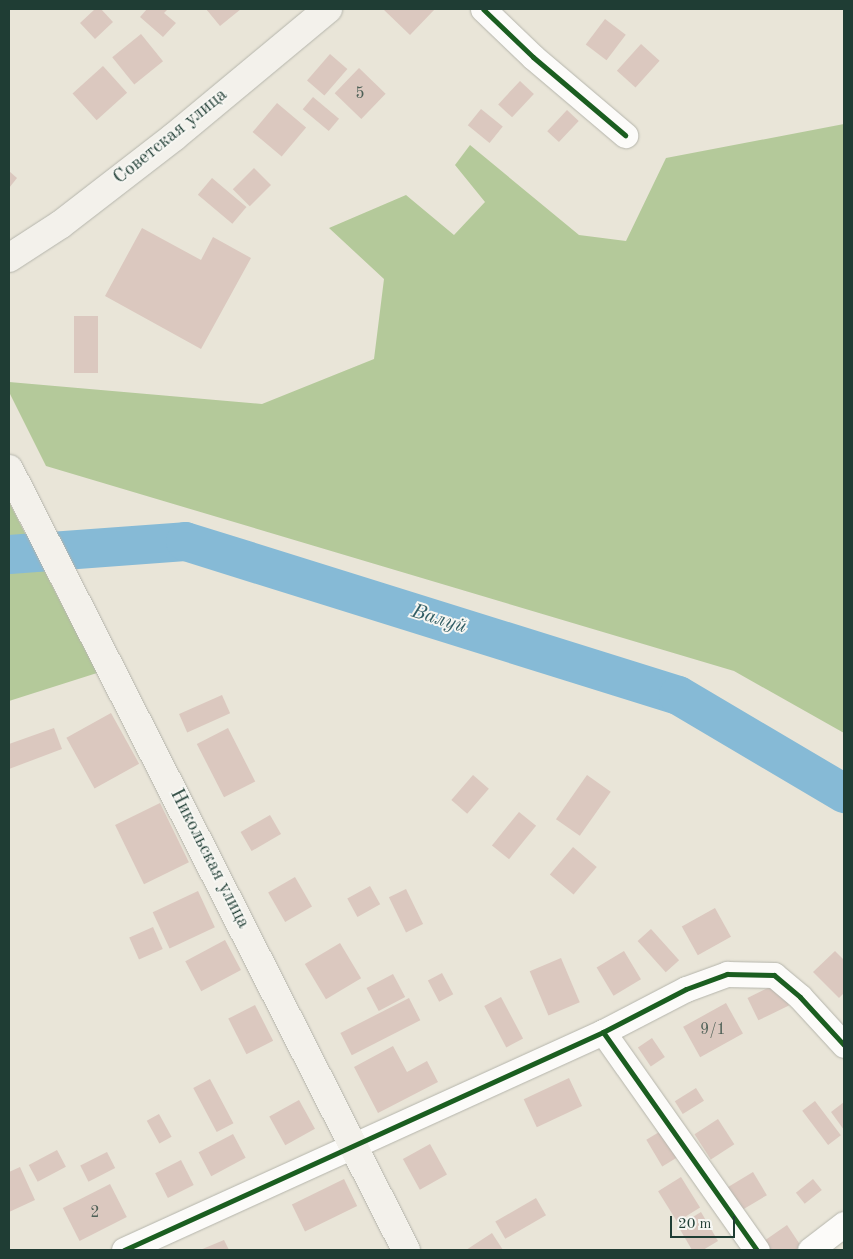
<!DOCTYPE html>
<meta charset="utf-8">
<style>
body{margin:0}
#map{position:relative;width:853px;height:1259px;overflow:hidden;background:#e9e5d8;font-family:"Old Standard TT",serif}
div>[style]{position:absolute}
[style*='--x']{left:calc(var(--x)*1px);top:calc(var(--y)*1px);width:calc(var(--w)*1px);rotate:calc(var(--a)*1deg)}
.forest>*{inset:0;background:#b4c99a}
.river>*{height:39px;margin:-19.5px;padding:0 19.5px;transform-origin:19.5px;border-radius:19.5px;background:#86bad6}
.building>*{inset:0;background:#dbc8bf;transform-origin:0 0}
.roads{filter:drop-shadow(0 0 1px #b5b5ac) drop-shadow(0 0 1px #b5b5ac)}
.minor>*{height:25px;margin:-12.5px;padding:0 12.5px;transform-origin:12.5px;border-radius:12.5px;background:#fcfbf9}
.secondary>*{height:28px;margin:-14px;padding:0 14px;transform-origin:14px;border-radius:14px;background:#f3f1eb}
.cycleway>*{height:5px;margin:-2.5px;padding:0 2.5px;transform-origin:2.5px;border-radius:2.5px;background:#1b5e20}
span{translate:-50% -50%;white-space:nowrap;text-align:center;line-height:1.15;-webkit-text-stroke:4px #f6f6f2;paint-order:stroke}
.number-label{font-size:16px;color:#4e6057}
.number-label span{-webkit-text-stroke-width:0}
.street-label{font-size:19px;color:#1f3d34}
.water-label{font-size:20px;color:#315d64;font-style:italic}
.frame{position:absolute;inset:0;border:10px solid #1f3d34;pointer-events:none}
.scale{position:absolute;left:670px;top:1216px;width:65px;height:22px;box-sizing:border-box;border:2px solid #1f3d34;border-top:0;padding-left:6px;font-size:15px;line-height:18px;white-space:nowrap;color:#1f3d34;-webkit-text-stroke:4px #f6f6f2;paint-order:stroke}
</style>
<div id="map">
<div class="forest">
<div style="clip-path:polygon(844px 124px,844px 733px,734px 671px,46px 466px,9px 392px,9px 382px,262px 404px,374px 359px,384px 279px,329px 228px,406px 195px,454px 235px,485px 202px,455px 165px,470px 145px,579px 235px,626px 241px,666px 158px)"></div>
<div style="clip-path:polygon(9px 502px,97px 673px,9px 701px)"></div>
</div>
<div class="river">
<div style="--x:9;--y:554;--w:176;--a:-4.2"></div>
<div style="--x:185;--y:541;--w:516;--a:17.35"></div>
<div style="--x:678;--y:695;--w:193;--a:30.6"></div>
</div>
<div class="building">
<div style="clip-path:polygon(95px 9px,101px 9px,113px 22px,95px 39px,80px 23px)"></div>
<div style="clip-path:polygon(147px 9px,168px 9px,164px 13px,176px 23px,163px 37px,140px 17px)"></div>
<div style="clip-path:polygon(206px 9px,241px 9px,220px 26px)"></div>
<div style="clip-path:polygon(383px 9px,435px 9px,410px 35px)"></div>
<div style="left:605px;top:19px;width:26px;height:32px;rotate:37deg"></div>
<div style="left:141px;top:34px;width:35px;height:37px;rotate:51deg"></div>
<div style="left:641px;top:44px;width:25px;height:36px;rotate:42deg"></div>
<div style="left:330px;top:54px;width:23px;height:35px;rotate:41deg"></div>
<div style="left:103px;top:66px;width:36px;height:41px;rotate:48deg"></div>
<div style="left:359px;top:68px;width:37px;height:35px;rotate:44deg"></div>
<div style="left:520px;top:81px;width:19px;height:32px;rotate:43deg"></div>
<div style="left:313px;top:97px;width:34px;height:16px;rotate:40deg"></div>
<div style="left:277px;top:103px;width:38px;height:38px;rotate:40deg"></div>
<div style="left:481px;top:109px;width:28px;height:21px;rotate:39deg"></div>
<div style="left:567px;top:110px;width:16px;height:29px;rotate:43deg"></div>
<div style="left:254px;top:168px;width:24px;height:30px;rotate:45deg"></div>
<div style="clip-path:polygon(9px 171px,17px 178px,9px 188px)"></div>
<div style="left:212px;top:178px;width:45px;height:22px;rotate:40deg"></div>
<div style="clip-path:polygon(142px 228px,201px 260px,213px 237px,251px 258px,201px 349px,105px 296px)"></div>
<div style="left:74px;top:316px;width:24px;height:57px"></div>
<div style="left:222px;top:695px;width:20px;height:47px;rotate:66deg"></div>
<div style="left:111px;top:713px;width:58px;height:51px;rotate:61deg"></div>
<div style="clip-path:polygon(54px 728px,62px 749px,9px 769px,9px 744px)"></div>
<div style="left:228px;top:728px;width:60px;height:35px;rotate:63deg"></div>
<div style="left:473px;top:775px;width:21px;height:33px;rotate:41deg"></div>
<div style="left:587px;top:775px;width:29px;height:54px;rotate:35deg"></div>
<div style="left:160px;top:803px;width:66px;height:50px;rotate:64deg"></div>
<div style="left:519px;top:812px;width:22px;height:43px;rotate:39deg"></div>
<div style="left:270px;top:815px;width:22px;height:34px;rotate:60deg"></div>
<div style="left:573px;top:847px;width:31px;height:36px;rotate:40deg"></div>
<div style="left:295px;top:877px;width:34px;height:31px;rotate:60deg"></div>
<div style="left:370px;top:886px;width:21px;height:26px;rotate:61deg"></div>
<div style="left:406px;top:889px;width:39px;height:19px;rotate:64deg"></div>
<div style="left:198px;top:891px;width:40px;height:50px;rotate:65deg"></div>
<div style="left:715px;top:908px;width:33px;height:38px;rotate:61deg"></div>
<div style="left:153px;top:927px;width:24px;height:26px;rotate:66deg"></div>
<div style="left:651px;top:929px;width:42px;height:18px;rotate:48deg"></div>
<div style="left:225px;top:940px;width:34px;height:45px;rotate:62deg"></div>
<div style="left:340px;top:943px;width:41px;height:41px;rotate:59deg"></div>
<div style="left:624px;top:951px;width:33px;height:32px;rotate:59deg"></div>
<div style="clip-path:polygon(835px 951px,844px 960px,844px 993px,839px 998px,813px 972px)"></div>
<div style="left:561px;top:958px;width:48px;height:34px;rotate:67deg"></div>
<div style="left:442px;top:973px;width:24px;height:16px;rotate:62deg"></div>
<div style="left:393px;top:974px;width:26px;height:30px;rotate:62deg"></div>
<div style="left:778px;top:983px;width:25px;height:34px;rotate:64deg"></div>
<div style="left:501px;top:997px;width:47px;height:19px;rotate:62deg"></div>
<div style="left:409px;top:998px;width:25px;height:77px;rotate:63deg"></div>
<div style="left:726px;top:1003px;width:35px;height:49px;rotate:61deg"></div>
<div style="left:255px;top:1005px;width:40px;height:30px;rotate:63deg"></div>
<div style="left:652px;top:1038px;width:23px;height:17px;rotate:56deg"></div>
<div style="clip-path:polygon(393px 1046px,407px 1072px,427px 1061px,438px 1082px,378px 1113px,354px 1067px)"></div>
<div style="left:569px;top:1078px;width:31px;height:50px;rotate:65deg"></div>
<div style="left:210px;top:1079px;width:50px;height:19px;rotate:62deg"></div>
<div style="left:696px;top:1088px;width:15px;height:25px;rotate:58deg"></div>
<div style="left:299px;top:1100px;width:33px;height:34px;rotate:61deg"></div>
<div style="left:815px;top:1101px;width:43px;height:16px;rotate:53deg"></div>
<div style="clip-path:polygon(844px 1102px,844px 1130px,831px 1112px)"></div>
<div style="left:159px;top:1114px;width:26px;height:14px;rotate:61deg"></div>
<div style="left:718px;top:1119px;width:30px;height:28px;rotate:57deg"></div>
<div style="left:666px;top:1128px;width:31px;height:23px;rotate:59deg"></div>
<div style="left:233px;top:1134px;width:27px;height:39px;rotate:62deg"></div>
<div style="left:430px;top:1144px;width:35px;height:31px;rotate:61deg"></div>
<div style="left:57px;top:1150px;width:19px;height:32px;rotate:62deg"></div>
<div style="left:107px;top:1152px;width:18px;height:30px;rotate:63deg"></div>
<div style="left:181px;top:1160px;width:28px;height:29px;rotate:63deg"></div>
<div style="clip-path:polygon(20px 1167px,35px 1200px,9px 1212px,9px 1172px)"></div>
<div style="left:753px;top:1172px;width:27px;height:30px;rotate:59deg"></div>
<div style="left:681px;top:1177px;width:36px;height:27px;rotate:58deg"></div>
<div style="left:344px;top:1179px;width:30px;height:58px;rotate:64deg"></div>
<div style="left:813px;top:1179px;width:14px;height:22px;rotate:51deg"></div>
<div style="left:110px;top:1184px;width:37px;height:53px;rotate:63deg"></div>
<div style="left:536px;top:1198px;width:20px;height:47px;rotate:60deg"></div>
<div style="clip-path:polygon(701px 1212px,718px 1241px,703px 1250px,692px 1250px,678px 1226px)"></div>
<div style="clip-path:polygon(787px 1225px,801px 1246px,795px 1250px,770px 1250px,764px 1241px)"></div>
<div style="clip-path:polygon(492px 1233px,503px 1250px,466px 1250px)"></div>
<div style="clip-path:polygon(224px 1240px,229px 1250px,200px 1250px)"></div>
</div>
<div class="roads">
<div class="minor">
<div style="--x:483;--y:9;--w:69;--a:43.8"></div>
<div style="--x:533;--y:57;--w:121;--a:40.3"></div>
<div style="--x:603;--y:1032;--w:267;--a:54.8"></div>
<div style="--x:124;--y:1250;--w:526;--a:-24.47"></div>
<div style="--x:603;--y:1032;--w:93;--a:-27.4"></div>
<div style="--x:686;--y:989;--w:44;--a:-20.1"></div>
<div style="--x:727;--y:974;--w:47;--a:1.2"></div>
<div style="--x:774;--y:975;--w:34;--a:40"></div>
<div style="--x:800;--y:997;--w:65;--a:47.5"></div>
<div style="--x:810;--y:1250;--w:43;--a:-37.4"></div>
</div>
<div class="secondary">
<div style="--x:9;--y:258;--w:61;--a:-32.9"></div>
<div style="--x:60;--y:225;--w:145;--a:-37.7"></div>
<div style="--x:175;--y:136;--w:199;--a:-39.7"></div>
<div style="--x:9;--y:469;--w:876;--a:63.05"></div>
</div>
</div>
<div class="cycleway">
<div style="--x:483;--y:9;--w:69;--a:43.8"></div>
<div style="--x:533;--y:57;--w:121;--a:40.3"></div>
<div style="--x:603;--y:1032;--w:267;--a:54.8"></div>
<div style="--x:124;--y:1250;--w:526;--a:-24.47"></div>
<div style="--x:603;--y:1032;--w:93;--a:-27.4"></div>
<div style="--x:686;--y:989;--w:44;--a:-20.1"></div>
<div style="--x:727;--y:974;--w:47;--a:1.2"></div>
<div style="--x:774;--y:975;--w:34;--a:40"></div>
<div style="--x:800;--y:997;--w:65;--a:47.5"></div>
</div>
<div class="number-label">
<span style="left:360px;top:94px">5</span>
<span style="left:713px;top:1030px">9/1</span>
<span style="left:95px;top:1213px">2</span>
</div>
<div class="street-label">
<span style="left:171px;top:137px;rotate:-39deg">Советская улица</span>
<span style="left:209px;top:859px;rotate:63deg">Никольская улица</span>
</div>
<div class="water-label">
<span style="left:439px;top:620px;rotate:17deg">Валуй</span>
</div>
<div class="frame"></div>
<div class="scale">20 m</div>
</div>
